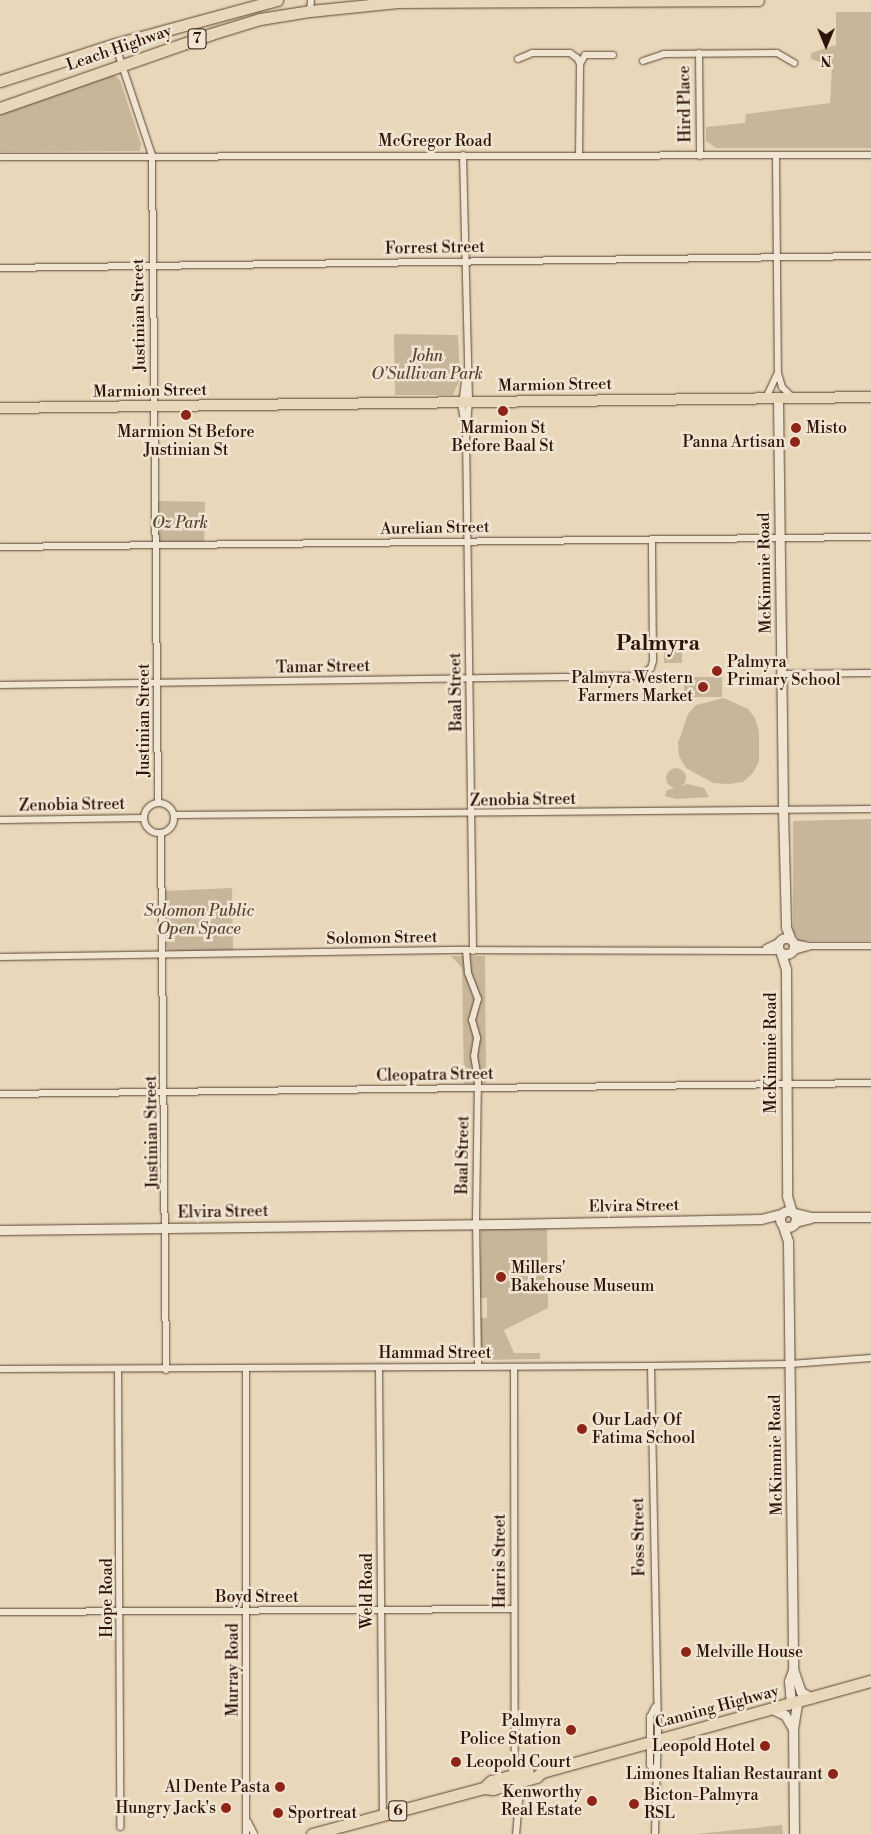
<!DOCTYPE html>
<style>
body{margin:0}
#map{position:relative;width:871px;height:1834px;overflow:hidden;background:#e8d7b9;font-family:"Libre Bodoni",serif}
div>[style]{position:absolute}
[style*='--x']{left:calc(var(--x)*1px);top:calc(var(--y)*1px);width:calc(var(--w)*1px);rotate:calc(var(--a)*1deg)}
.green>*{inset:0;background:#c8b69b;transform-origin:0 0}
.round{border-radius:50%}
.roads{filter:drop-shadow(0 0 1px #5c4433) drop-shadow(0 0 1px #5c4433)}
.minor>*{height:6px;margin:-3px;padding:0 3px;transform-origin:3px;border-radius:3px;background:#f0e5d2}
.minor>.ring{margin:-3px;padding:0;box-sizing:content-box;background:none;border:6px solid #f0e5d2;border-radius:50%}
.tertiary>*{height:9px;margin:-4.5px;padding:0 4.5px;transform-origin:4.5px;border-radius:4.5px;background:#f0e5d2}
.secondary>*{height:9px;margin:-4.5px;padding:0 4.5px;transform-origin:4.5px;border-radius:4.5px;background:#f0e5d2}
.secondary>.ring{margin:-4.5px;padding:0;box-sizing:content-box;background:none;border:9px solid #f0e5d2;border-radius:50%}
.primary>*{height:10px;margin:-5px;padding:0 5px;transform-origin:5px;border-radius:5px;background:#e8d7b9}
.trunk>*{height:11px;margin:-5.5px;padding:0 5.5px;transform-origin:5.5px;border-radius:5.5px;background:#e8d7b9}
.dots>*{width:14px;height:14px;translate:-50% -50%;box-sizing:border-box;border:2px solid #f0e5d2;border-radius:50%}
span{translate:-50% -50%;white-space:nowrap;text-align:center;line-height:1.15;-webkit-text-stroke:5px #f0e5d2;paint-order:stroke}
.shield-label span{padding:1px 4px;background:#f0e5d2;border:1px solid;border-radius:4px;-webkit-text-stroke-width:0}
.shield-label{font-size:15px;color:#2e1306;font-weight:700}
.street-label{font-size:16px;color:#2e1306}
.park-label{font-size:16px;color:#5c4433;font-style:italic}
.poi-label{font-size:16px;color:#2e1306}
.left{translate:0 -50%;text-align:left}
.right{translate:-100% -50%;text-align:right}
.district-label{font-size:21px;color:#2e1306;font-weight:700}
.north{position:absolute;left:801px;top:20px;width:50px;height:50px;-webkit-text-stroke:4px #f0e5d2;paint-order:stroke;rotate:180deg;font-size:14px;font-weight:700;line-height:20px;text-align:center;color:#2e1306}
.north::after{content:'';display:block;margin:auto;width:18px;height:22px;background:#2e1306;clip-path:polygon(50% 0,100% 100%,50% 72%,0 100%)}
</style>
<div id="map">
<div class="green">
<div style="clip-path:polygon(836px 12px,871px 12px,871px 148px,716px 148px,706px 141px,706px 127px,745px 123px,746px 114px,830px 103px,832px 66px,811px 59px,811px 53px,836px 45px)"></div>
<div style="clip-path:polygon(113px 74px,120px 80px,141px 144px,140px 151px,0 152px,0 113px)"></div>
<div style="clip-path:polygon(394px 334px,458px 335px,460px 379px,453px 395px,395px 395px)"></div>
<div style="left:155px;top:501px;width:50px;height:44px;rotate:1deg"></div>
<div style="clip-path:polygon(671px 644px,682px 644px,682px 663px,664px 663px,664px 648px,671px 648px)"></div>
<div style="left:684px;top:677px;width:38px;height:20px"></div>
<div style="clip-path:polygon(724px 698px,748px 709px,755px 718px,759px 731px,759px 761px,753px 773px,743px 782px,729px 784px,713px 783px,686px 768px,679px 756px,678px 743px,688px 714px,696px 705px)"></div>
<div class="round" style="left:666px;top:768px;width:20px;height:20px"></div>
<div style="clip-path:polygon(688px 784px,704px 788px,709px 797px,676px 799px,665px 796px,667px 790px)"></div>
<div style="clip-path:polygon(871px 819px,871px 941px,800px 941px,793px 932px,793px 821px)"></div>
<div style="clip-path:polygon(232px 888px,233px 952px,170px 952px,166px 946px,164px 891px)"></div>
<div style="clip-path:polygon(451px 956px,485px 956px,486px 1083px,464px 1084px,462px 968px)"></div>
<div style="clip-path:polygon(547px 1225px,548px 1308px,504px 1330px,514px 1353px,540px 1353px,540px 1359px,485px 1360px,481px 1352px,480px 1318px,487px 1318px,487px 1298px,480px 1298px,481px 1231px,484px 1227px)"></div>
<div style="left:782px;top:1825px;width:9px;height:116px;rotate:84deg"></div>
</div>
<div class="roads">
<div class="minor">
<div style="--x:310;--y:11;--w:11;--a:-85"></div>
<div style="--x:115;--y:44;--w:117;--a:71.6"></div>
<div style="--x:152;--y:155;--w:647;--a:89.47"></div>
<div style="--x:699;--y:53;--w:103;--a:89.4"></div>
<div style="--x:518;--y:59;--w:15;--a:-23"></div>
<div style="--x:532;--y:53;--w:38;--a:0"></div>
<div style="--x:570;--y:53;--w:9;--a:36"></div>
<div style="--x:577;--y:58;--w:7;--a:63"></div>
<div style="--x:580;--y:64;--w:91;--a:90.6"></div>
<div style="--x:643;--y:61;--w:22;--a:-18"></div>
<div style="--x:664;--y:54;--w:113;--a:-0.5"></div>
<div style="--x:777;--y:53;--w:20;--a:30"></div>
<div style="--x:580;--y:64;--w:10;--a:-61"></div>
<div style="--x:585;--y:55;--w:28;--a:0"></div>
<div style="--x:463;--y:155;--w:246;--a:88.6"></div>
<div style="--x:469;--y:401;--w:32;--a:95"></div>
<div style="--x:776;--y:156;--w:217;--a:89.5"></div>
<div style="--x:778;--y:373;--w:15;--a:74"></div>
<div style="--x:782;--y:387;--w:16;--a:45"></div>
<div style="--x:0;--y:157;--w:871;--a:-0.13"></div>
<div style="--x:0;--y:268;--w:871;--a:-0.79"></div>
<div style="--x:466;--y:373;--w:35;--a:97"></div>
<div style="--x:462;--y:408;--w:26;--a:81"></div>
<div style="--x:466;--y:434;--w:517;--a:89.22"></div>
<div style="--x:766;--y:398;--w:26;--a:-65"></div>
<div style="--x:0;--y:547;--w:871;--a:-0.66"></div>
<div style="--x:781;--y:674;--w:90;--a:-0.6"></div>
<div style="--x:0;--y:685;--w:639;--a:-0.81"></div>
<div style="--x:639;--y:676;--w:14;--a:-34"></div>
<div style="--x:651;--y:668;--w:7;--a:-74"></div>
<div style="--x:653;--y:661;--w:122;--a:-90.5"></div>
<div class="ring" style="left:144px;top:803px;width:24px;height:24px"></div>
<div style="--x:175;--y:815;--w:696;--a:-0.49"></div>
<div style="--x:0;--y:820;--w:144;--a:-0.8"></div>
<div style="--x:161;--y:833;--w:537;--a:89.47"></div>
<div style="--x:794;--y:943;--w:15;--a:11"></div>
<div style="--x:809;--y:946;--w:62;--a:0"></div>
<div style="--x:766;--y:948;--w:14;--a:-25"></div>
<div style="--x:466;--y:950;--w:23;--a:85"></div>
<div style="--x:468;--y:973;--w:28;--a:69"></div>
<div style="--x:478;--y:999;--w:22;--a:106"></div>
<div style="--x:472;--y:1020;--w:19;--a:74"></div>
<div style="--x:477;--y:1038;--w:18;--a:99"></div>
<div style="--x:474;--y:1056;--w:22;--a:80"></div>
<div style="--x:478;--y:1078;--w:140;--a:90.8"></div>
<div style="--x:476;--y:1218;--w:148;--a:89.2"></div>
<div style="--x:793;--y:951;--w:16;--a:-15"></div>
<div style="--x:0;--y:957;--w:466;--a:-0.9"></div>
<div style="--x:466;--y:950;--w:313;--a:0.2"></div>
<div style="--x:0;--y:1094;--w:871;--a:-0.72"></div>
<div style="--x:651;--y:1366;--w:366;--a:88.9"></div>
<div style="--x:658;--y:1732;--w:102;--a:91.7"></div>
<div style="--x:514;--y:1367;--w:387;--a:89.9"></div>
<div style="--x:515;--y:1754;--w:22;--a:100"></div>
<div style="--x:511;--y:1776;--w:39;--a:83"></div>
<div style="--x:246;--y:1368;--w:466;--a:90"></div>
<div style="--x:379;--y:1368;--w:447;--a:89.5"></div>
<div style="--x:0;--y:1369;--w:651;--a:-0.26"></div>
<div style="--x:651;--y:1366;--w:139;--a:-0.8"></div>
<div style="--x:790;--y:1364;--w:81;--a:-4.2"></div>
<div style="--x:118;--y:1369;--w:458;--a:89.7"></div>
<div style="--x:0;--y:1612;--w:514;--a:-0.33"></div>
<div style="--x:515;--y:1754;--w:47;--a:85.1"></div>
<div style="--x:519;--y:1801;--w:33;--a:95"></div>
<div style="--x:654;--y:1771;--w:7;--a:-124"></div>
<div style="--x:650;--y:1765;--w:48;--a:-90"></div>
<div style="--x:650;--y:1717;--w:11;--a:-63"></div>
<div style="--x:248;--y:1822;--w:13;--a:63"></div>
</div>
<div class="tertiary">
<div style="--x:794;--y:1213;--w:17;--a:13"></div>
<div style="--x:811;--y:1217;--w:60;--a:0"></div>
<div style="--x:795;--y:1222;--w:16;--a:-14"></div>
<div style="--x:0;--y:1230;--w:501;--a:-0.69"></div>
<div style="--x:501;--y:1224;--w:260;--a:-1.1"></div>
<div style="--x:761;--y:1219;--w:21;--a:-14"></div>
</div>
<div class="secondary">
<div style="--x:778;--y:398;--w:412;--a:89.3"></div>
<div style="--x:783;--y:810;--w:117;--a:88.5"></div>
<div style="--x:786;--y:927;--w:12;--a:70"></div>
<div class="ring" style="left:778px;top:938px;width:7px;height:7px"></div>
<div style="--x:781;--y:953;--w:17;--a:73"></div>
<div style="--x:786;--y:969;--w:227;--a:89.7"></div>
<div style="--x:787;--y:1196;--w:17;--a:73"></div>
<div class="ring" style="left:780px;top:1211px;width:7px;height:7px"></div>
<div style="--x:783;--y:1226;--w:16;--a:72"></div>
<div style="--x:788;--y:1241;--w:428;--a:89.3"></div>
<div style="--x:793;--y:1669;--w:24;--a:71"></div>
<div style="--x:801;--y:1692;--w:13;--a:29"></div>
<div style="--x:791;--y:1704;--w:23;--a:-95"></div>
<div style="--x:789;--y:1681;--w:12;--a:-70"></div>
<div style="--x:772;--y:1709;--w:14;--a:25"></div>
<div style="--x:785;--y:1715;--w:16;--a:60"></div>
<div style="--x:794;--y:1834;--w:105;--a:-90.5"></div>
<div style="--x:793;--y:1729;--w:26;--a:-81"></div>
</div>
<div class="primary">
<div style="--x:0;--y:408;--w:871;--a:-0.72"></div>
</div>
<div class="trunk">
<div style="--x:0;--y:81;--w:121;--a:-17.8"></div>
<div style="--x:115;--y:44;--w:168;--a:-15.2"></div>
<div style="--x:0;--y:108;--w:224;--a:-19.3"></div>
<div style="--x:211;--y:34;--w:51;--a:-17"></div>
<div style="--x:260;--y:19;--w:51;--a:-9.1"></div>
<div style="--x:310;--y:11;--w:88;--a:-5.8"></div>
<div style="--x:398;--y:2;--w:360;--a:-0.3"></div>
<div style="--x:484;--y:1788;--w:10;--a:-45"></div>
<div style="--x:491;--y:1781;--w:38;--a:-15"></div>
<div style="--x:312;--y:1834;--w:178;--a:-15"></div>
<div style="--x:484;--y:1788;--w:9;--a:6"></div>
<div style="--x:493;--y:1789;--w:45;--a:-15.6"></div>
<div style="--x:536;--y:1777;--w:8;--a:-40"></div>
<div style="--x:542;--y:1772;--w:341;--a:-15.5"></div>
</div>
</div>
<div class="dots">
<div style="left:503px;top:411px;background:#8f2418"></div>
<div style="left:186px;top:415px;background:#8f2418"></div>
<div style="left:796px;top:428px;background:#8f2418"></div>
<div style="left:795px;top:442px;background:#8f2418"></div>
<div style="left:717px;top:671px;background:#8f2418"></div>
<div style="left:703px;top:687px;background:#8f2418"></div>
<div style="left:501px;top:1277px;background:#8f2418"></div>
<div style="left:582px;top:1429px;background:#8f2418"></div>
<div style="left:686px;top:1652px;background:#8f2418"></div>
<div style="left:571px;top:1730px;background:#8f2418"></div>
<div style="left:765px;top:1746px;background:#8f2418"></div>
<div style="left:456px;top:1762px;background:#8f2418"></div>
<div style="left:833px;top:1774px;background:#8f2418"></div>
<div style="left:280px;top:1787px;background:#8f2418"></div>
<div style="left:592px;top:1801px;background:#8f2418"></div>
<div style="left:634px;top:1804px;background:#8f2418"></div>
<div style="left:226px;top:1808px;background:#8f2418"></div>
<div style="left:278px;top:1813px;background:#8f2418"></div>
</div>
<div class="shield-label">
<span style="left:197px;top:39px">7</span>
<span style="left:398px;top:1811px">6</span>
</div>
<div class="street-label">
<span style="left:119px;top:48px;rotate:-19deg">Leach Highway</span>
<span style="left:685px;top:104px;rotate:-91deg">Hird Place</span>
<span style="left:435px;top:141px">McGregor Road</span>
<span style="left:435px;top:248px;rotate:-1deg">Forrest Street</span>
<span style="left:139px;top:315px;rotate:-91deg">Justinian Street</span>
<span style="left:555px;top:385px;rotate:-1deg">Marmion Street</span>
<span style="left:150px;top:391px;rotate:-1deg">Marmion Street</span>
<span style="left:435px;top:528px;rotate:-1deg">Aurelian Street</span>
<span style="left:765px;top:573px;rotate:-91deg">McKimmie Road</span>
<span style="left:323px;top:667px;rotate:-1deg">Tamar Street</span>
<span style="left:456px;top:692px;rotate:-91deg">Baal Street</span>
<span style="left:144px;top:720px;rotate:-90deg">Justinian Street</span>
<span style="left:523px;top:800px;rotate:-1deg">Zenobia Street</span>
<span style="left:72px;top:805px;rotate:-1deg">Zenobia Street</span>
<span style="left:382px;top:938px;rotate:-1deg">Solomon Street</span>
<span style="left:771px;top:1053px;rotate:-90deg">McKimmie Road</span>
<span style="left:435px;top:1075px;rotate:-1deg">Cleopatra Street</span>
<span style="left:152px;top:1132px;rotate:-91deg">Justinian Street</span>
<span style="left:463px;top:1155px;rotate:-89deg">Baal Street</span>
<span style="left:634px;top:1206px;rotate:-1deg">Elvira Street</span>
<span style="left:223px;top:1212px;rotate:-1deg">Elvira Street</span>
<span style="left:435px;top:1353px">Hammad Street</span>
<span style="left:776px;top:1455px;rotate:-91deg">McKimmie Road</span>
<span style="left:639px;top:1537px;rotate:-91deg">Foss Street</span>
<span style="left:500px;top:1561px;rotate:-90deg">Harris Street</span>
<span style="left:367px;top:1591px;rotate:-90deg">Weld Road</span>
<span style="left:257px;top:1597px">Boyd Street</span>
<span style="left:107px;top:1598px;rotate:-90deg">Hope Road</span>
<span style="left:233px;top:1670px;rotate:-90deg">Murray Road</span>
<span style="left:717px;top:1707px;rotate:-15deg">Canning Highway</span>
</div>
<div class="park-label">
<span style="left:427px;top:365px">John<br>O'Sullivan Park</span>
<span style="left:180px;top:523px">Oz Park</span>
<span style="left:199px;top:920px">Solomon Public<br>Open Space</span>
</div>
<div class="poi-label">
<span style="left:503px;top:437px">Marmion St<br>Before Baal St</span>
<span class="left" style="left:806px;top:428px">Misto</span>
<span style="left:186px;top:441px">Marmion St Before<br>Justinian St</span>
<span class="right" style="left:785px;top:442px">Panna Artisan</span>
<span class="left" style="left:727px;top:671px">Palmyra<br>Primary School</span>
<span class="right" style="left:693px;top:687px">Palmyra Western<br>Farmers Market</span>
<span class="left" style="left:511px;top:1277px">Millers'<br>Bakehouse Museum</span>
<span class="left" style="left:592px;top:1429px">Our Lady Of<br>Fatima School</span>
<span class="left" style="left:696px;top:1652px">Melville House</span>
<span class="right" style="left:561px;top:1730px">Palmyra<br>Police Station</span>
<span class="right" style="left:755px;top:1746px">Leopold Hotel</span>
<span class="left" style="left:466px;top:1762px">Leopold Court</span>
<span class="right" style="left:823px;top:1774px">Limones Italian Restaurant</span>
<span class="right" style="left:270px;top:1787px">Al Dente Pasta</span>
<span class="right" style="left:582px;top:1801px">Kenworthy<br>Real Estate</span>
<span class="left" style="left:644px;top:1804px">Bicton-Palmyra<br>RSL</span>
<span class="right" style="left:216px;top:1808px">Hungry Jack's</span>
<span class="left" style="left:288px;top:1813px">Sportreat</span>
</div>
<div class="district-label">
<span style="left:658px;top:644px">Palmyra</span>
</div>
<div class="north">N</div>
</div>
